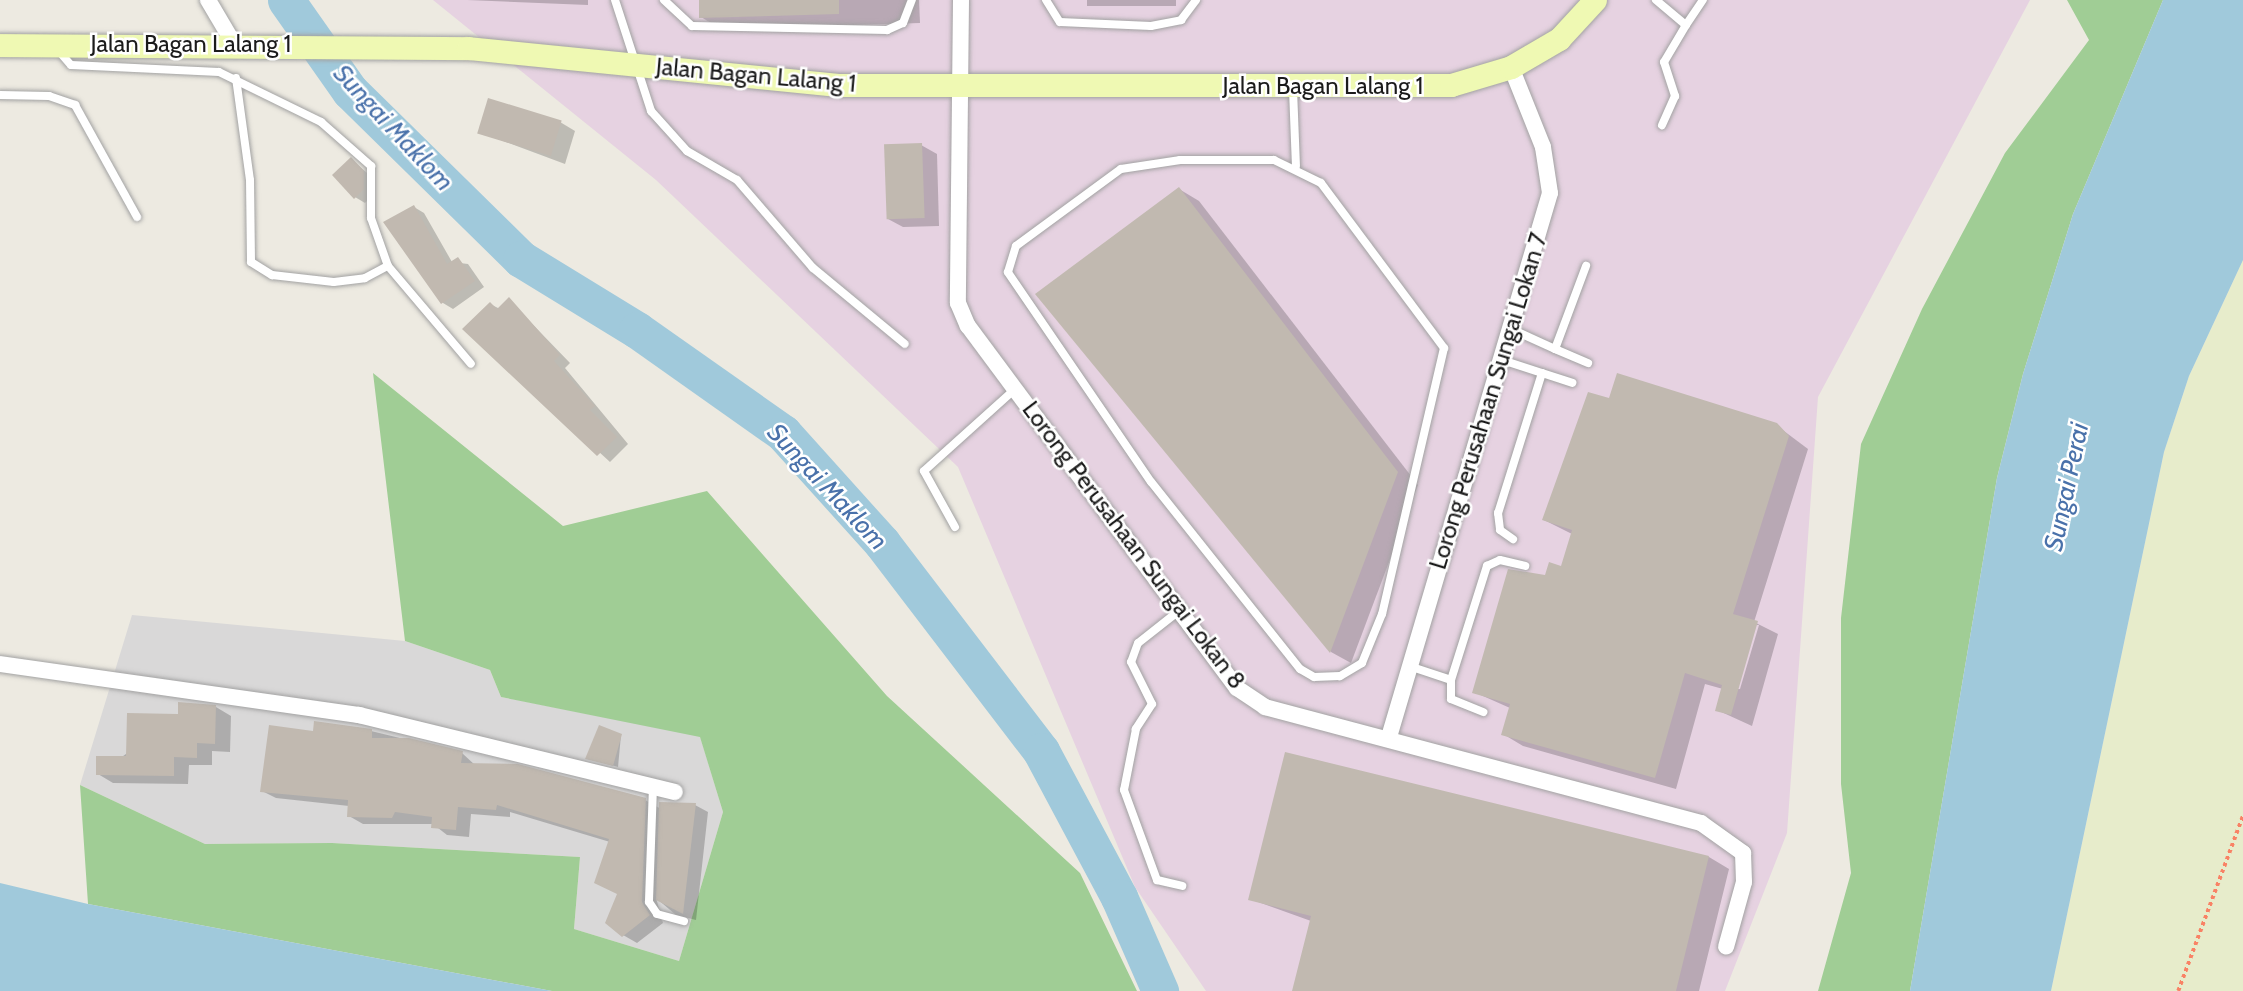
<!DOCTYPE html>
<style>
body{margin:0}
#map{position:relative;width:2243px;height:991px;overflow:hidden;background:#edeae1;font-family:Cabin,sans-serif}
div>[style]{position:absolute}
[style*='--x']{left:calc(var(--x)*1px);top:calc(var(--y)*1px);width:calc(var(--w)*1px);rotate:calc(var(--a)*1deg)}
.residential>*{inset:0;background:#d9d8d8}
.industrial>*{inset:0;background:#e6d2e1}
.farmland>*{inset:0;background:#e7eccb}
.forest>*{inset:0;background:#a0cd95}
.water>*{inset:0;background:#a0c9db}
.shadow>*{inset:0;background:#0003;transform-origin:0 0}
.river>*{height:37px;margin:-18.5px;padding:0 18.5px;transform-origin:18.5px;border-radius:18.5px;background:#a0c9db}
.building>*{inset:0;background:#c1b9b0;transform-origin:0 0}
.path>*{height:3.5px;margin-top:-1.75px;transform-origin:0;background:repeating-linear-gradient(90deg,#f98265 0 3.5px,transparent 0 7px)}
.roads{filter:drop-shadow(0 0 2px #a2a2a2) drop-shadow(0 0 2px #a2a2a2)}
.service>*{height:8px;margin:-4px;padding:0 4px;transform-origin:4px;border-radius:4px;background:#fff}
.minor>*{height:16px;margin:-8px;padding:0 8px;transform-origin:8px;border-radius:8px;background:#fff}
.secondary>*{height:23px;margin:-11.5px;padding:0 11.5px;transform-origin:11.5px;border-radius:11.5px;background:#eff9b3}
span{translate:-50% -50%;white-space:nowrap;text-align:center;line-height:1.15;-webkit-text-stroke:5px #fff;paint-order:stroke}
.street-label{font-size:24px;color:#1b1b1b}
.water-label{font-size:26px;color:#4971aa;font-style:italic}
</style>
<div id="map">
<div class="residential">
<div style="clip-path:polygon(132px 615px,405px 641px,490px 670px,501px 697px,700px 736px,723px 812px,679px 961px,574px 929px,580px 857px,332px 843px,205px 844px,80px 785px)"></div>
</div>
<div class="industrial">
<div style="clip-path:polygon(433px 0,2030px 0,1818px 397px,1787px 833px,1725px 991px,1206px 991px,1135px 887px,958px 467px,656px 180px)"></div>
</div>
<div class="farmland">
<div style="clip-path:polygon(2243px 260px,2243px 991px,2051px 991px,2164px 452px,2189px 376px)"></div>
</div>
<div class="forest">
<div style="clip-path:polygon(2067px 0,2163px 0,2073px 214px,2023px 374px,1997px 478px,1910px 991px,1818px 991px,1851px 873px,1841px 784px,1841px 618px,1861px 444px,1922px 309px,2005px 153px,2089px 40px)"></div>
<div style="clip-path:polygon(373px 373px,563px 526px,707px 491px,887px 696px,1080px 873px,1137px 991px,552px 991px,88px 904px,80px 785px,205px 844px,332px 843px,580px 857px,574px 929px,679px 961px,723px 812px,700px 737px,501px 697px,490px 670px,405px 641px)"></div>
</div>
<div class="water">
<div style="clip-path:polygon(2163px 0,2243px 0,2243px 260px,2189px 376px,2164px 452px,2051px 991px,1910px 991px,1997px 478px,2023px 374px,2073px 214px)"></div>
<div style="clip-path:polygon(0 883px,88px 904px,552px 991px,0 991px)"></div>
</div>
<div class="shadow">
<div style="clip-path:polygon(467px 0,588px 0,588px 5px)"></div>
<div style="clip-path:polygon(700px 0,919px 0,920px 23px,721px 29px,701px 17px)"></div>
<div style="left:1087px;top:0;width:89px;height:6px"></div>
<div style="clip-path:polygon(560px 122px,575px 131px,565px 164px,479px 132px)"></div>
<div style="clip-path:polygon(921px 145px,937px 154px,939px 226px,903px 227px,888px 219px)"></div>
<div style="clip-path:polygon(351px 159px,374px 179px,374px 194px,365px 203px,355px 197px)"></div>
<div style="clip-path:polygon(1179px 189px,1199px 201px,1418px 485px,1351px 663px,1331px 652px,1038px 294px)"></div>
<div style="clip-path:polygon(414px 207px,424px 213px,452px 262px,468px 264px,484px 287px,453px 309px,443px 303px)"></div>
<div style="clip-path:polygon(509px 300px,570px 363px,565px 368px,628px 444px,610px 462px,465px 329px,490px 304px,500px 309px)"></div>
<div style="clip-path:polygon(evenodd,1610px 400px,1776px 425px,1808px 449px,1754px 622px,1778px 634px,1752px 726px,1717px 710px,1723px 689px,1705px 684px,1676px 789px,1523px 746px,1503px 734px,1510px 708px,1474px 692px,1547px 577px,1562px 568px,1572px 534px,1544px 520px,1610px 400px,1755px 625px,1759px 625px,1740px 689px,1737px 689px,1755px 625px)"></div>
<div style="clip-path:polygon(216px 707px,231px 716px,230px 752px,212px 751px,212px 765px,189px 765px,188px 784px,113px 783px,98px 774px,179px 716px)"></div>
<div style="clip-path:polygon(371px 731px,462px 753px,475px 765px,645px 800px,661px 809px,695px 805px,708px 812px,696px 920px,676px 915px,656px 898px,663px 923px,637px 943px,623px 935px,610px 842px,510px 812px,510px 817px,471px 814px,469px 837px,447px 835px,433px 824px,363px 824px,349px 816px,349px 806px,276px 798px,262px 791px,315px 733px)"></div>
<div style="clip-path:polygon(621px 735px,618px 767px,587px 758px)"></div>
<div style="clip-path:polygon(1709px 857px,1729px 869px,1699px 991px,1294px 991px,1311px 921px,1250px 899px)"></div>
</div>
<div class="river">
<div style="--x:286;--y:0;--w:111;--a:54.9"></div>
<div style="--x:350;--y:91;--w:240;--a:44.5"></div>
<div style="--x:521;--y:259;--w:136;--a:31.5"></div>
<div style="--x:637;--y:330;--w:179;--a:35.2"></div>
<div style="--x:783;--y:433;--w:148;--a:48"></div>
<div style="--x:882;--y:543;--w:262;--a:52.6"></div>
<div style="--x:1041;--y:751;--w:166;--a:61.9"></div>
<div style="--x:1119;--y:897;--w:103;--a:66.4"></div>
</div>
<div class="building">
<div style="clip-path:polygon(699px 0,839px 0,839px 14px,699px 18px)"></div>
<div style="left:488px;top:98px;width:77px;height:37px;rotate:17deg"></div>
<div style="left:922px;top:143px;width:75px;height:38px;rotate:88deg"></div>
<div style="clip-path:polygon(351px 157px,364px 171px,364px 189px,354px 199px,332px 175px)"></div>
<div style="clip-path:polygon(1179px 187px,1398px 472px,1330px 653px,1035px 294px)"></div>
<div style="clip-path:polygon(414px 205px,447px 264px,458px 257px,475px 281px,441px 304px,383px 222px)"></div>
<div style="clip-path:polygon(509px 297px,560px 355px,554px 361px,595px 406px,590px 410px,617px 437px,597px 456px,462px 329px,490px 302px,497px 309px)"></div>
<div style="clip-path:polygon(1617px 373px,1777px 423px,1789px 436px,1733px 614px,1758px 621px,1731px 715px,1715px 711px,1722px 685px,1685px 673px,1655px 778px,1501px 735px,1510px 704px,1472px 693px,1508px 569px,1545px 575px,1549px 562px,1561px 566px,1572px 530px,1542px 520px,1588px 392px,1609px 398px)"></div>
<div style="clip-path:polygon(178px 702px,216px 705px,215px 744px,197px 743px,197px 758px,174px 757px,174px 776px,96px 775px,96px 756px,126px 756px,127px 713px,178px 714px)"></div>
<div style="clip-path:polygon(314px 721px,372px 729px,372px 738px,409px 738px,463px 751px,461px 763px,518px 764px,646px 798px,642px 902px,650px 915px,622px 937px,605px 923px,617px 894px,594px 883px,609px 839px,497px 805px,496px 810px,458px 807px,456px 830px,431px 828px,432px 817px,395px 812px,392px 818px,347px 817px,348px 800px,260px 792px,269px 725px,313px 731px)"></div>
<div style="clip-path:polygon(599px 725px,622px 734px,613px 766px,585px 759px)"></div>
<div style="clip-path:polygon(1285px 752px,1709px 856px,1676px 991px,1292px 991px,1311px 916px,1248px 900px)"></div>
<div style="clip-path:polygon(659px 802px,696px 803px,683px 914px,656px 900px)"></div>
</div>
<div class="path">
<div style="--x:2178;--y:991;--w:188;--a:-69.7"></div>
</div>
<div class="roads">
<div class="service">
<div style="--x:615;--y:0;--w:117;--a:72"></div>
<div style="--x:651;--y:111;--w:54;--a:48"></div>
<div style="--x:687;--y:151;--w:58;--a:30.1"></div>
<div style="--x:737;--y:180;--w:116;--a:49.2"></div>
<div style="--x:813;--y:268;--w:119;--a:39.6"></div>
<div style="--x:664;--y:0;--w:38;--a:43"></div>
<div style="--x:692;--y:26;--w:195;--a:1.2"></div>
<div style="--x:887;--y:30;--w:17;--a:-24"></div>
<div style="--x:903;--y:23;--w:25;--a:-69"></div>
<div style="--x:1046;--y:0;--w:26;--a:58"></div>
<div style="--x:1060;--y:22;--w:91;--a:2.5"></div>
<div style="--x:1151;--y:26;--w:31;--a:-11"></div>
<div style="--x:1181;--y:20;--w:25;--a:-53"></div>
<div style="--x:1656;--y:0;--w:39;--a:40"></div>
<div style="--x:1686;--y:25;--w:43;--a:120.7"></div>
<div style="--x:1664;--y:62;--w:36;--a:72"></div>
<div style="--x:1675;--y:96;--w:32;--a:114"></div>
<div style="--x:1686;--y:25;--w:30;--a:-56"></div>
<div style="--x:57;--y:49;--w:21;--a:49"></div>
<div style="--x:71;--y:65;--w:148;--a:2.7"></div>
<div style="--x:219;--y:72;--w:114;--a:26.1"></div>
<div style="--x:321;--y:122;--w:67;--a:41.3"></div>
<div style="--x:371;--y:166;--w:52;--a:90"></div>
<div style="--x:371;--y:218;--w:51;--a:70.5"></div>
<div style="--x:388;--y:266;--w:128;--a:49.7"></div>
<div style="--x:236;--y:78;--w:103;--a:82.2"></div>
<div style="--x:250;--y:180;--w:82;--a:89.3"></div>
<div style="--x:251;--y:262;--w:25;--a:32"></div>
<div style="--x:272;--y:275;--w:62;--a:6.4"></div>
<div style="--x:334;--y:282;--w:31;--a:-7"></div>
<div style="--x:365;--y:278;--w:26;--a:-28"></div>
<div style="--x:1293;--y:89;--w:77;--a:87.8"></div>
<div style="--x:0;--y:95;--w:49;--a:1.2"></div>
<div style="--x:49;--y:96;--w:28;--a:19"></div>
<div style="--x:75;--y:105;--w:128;--a:61"></div>
<div style="--x:1180;--y:160;--w:94;--a:0"></div>
<div style="--x:1274;--y:160;--w:52;--a:26.1"></div>
<div style="--x:1321;--y:183;--w:206;--a:53.3"></div>
<div style="--x:1444;--y:348;--w:273;--a:103.1"></div>
<div style="--x:1382;--y:614;--w:53;--a:112.2"></div>
<div style="--x:1362;--y:663;--w:26;--a:149"></div>
<div style="--x:1340;--y:676;--w:26;--a:178"></div>
<div style="--x:1314;--y:677;--w:16;--a:-150"></div>
<div style="--x:1300;--y:669;--w:239;--a:-128.5"></div>
<div style="--x:1151;--y:482;--w:254;--a:-124.3"></div>
<div style="--x:1008;--y:272;--w:27;--a:-73"></div>
<div style="--x:1016;--y:246;--w:130;--a:-36.3"></div>
<div style="--x:1121;--y:169;--w:60;--a:-8.7"></div>
<div style="--x:1511;--y:329;--w:48;--a:24.4"></div>
<div style="--x:1555;--y:349;--w:89;--a:-69.5"></div>
<div style="--x:1555;--y:349;--w:36;--a:23"></div>
<div style="--x:1502;--y:360;--w:42;--a:18"></div>
<div style="--x:1542;--y:373;--w:147;--a:107.4"></div>
<div style="--x:1498;--y:513;--w:17;--a:83"></div>
<div style="--x:1500;--y:530;--w:16;--a:35"></div>
<div style="--x:1542;--y:373;--w:32;--a:18"></div>
<div style="--x:955;--y:527;--w:64;--a:-119"></div>
<div style="--x:924;--y:471;--w:122;--a:-42"></div>
<div style="--x:1180;--y:610;--w:53;--a:141.8"></div>
<div style="--x:1138;--y:643;--w:20;--a:110"></div>
<div style="--x:1131;--y:662;--w:47;--a:63.4"></div>
<div style="--x:1152;--y:704;--w:30;--a:123"></div>
<div style="--x:1136;--y:729;--w:62;--a:101.1"></div>
<div style="--x:1124;--y:790;--w:96;--a:69.9"></div>
<div style="--x:1157;--y:880;--w:26;--a:13"></div>
<div style="--x:1409;--y:666;--w:44;--a:18.4"></div>
<div style="--x:1451;--y:680;--w:120;--a:-72.5"></div>
<div style="--x:1487;--y:566;--w:14;--a:-25"></div>
<div style="--x:1500;--y:560;--w:26;--a:13"></div>
<div style="--x:1451;--y:680;--w:19;--a:90"></div>
<div style="--x:1451;--y:699;--w:35;--a:22"></div>
<div style="--x:653;--y:786;--w:116;--a:92"></div>
<div style="--x:649;--y:902;--w:14;--a:56"></div>
<div style="--x:657;--y:914;--w:28;--a:15"></div>
</div>
<div class="minor">
<div style="--x:208;--y:0;--w:51;--a:59.4"></div>
<div style="--x:961;--y:0;--w:303;--a:90.6"></div>
<div style="--x:958;--y:303;--w:25;--a:67"></div>
<div style="--x:968;--y:326;--w:451;--a:53.4"></div>
<div style="--x:1237;--y:688;--w:34;--a:34"></div>
<div style="--x:1265;--y:707;--w:451;--a:14.9"></div>
<div style="--x:1701;--y:823;--w:52;--a:35.5"></div>
<div style="--x:1743;--y:853;--w:29;--a:88"></div>
<div style="--x:1744;--y:882;--w:67;--a:105.5"></div>
<div style="--x:0;--y:664;--w:363;--a:8.1"></div>
<div style="--x:359;--y:715;--w:325;--a:13.7"></div>
<div style="--x:1389;--y:737;--w:567;--a:-73.51"></div>
<div style="--x:1550;--y:193;--w:47;--a:-98.7"></div>
<div style="--x:1543;--y:147;--w:86;--a:-111.8"></div>
</div>
<div class="secondary">
<div style="--x:0;--y:45;--w:468;--a:0.4"></div>
<div style="--x:468;--y:48;--w:373;--a:5.7"></div>
<div style="--x:839;--y:85;--w:612;--a:0"></div>
<div style="--x:1451;--y:85;--w:63;--a:-16.7"></div>
<div style="--x:1511;--y:67;--w:56;--a:-30.3"></div>
<div style="--x:1559;--y:39;--w:53;--a:-47.3"></div>
</div>
</div>
<div class="street-label">
<span style="left:191px;top:44px">Jalan Bagan Lalang 1</span>
<span style="left:756px;top:75px;rotate:5deg">Jalan Bagan Lalang 1</span>
<span style="left:1323px;top:86px">Jalan Bagan Lalang 1</span>
<span style="left:1488px;top:401px;rotate:-73deg">Lorong Perusahaan Sungai Lokan 7</span>
<span style="left:1134px;top:545px;rotate:53deg">Lorong Perusahaan Sungai Lokan 8</span>
</div>
<div class="water-label">
<span style="left:393px;top:128px;rotate:47deg">Sungai Maklom</span>
<span style="left:827px;top:487px;rotate:47deg">Sungai Maklom</span>
<span style="left:2067px;top:487px;rotate:-78deg">Sungai Perai</span>
</div>
</div>
